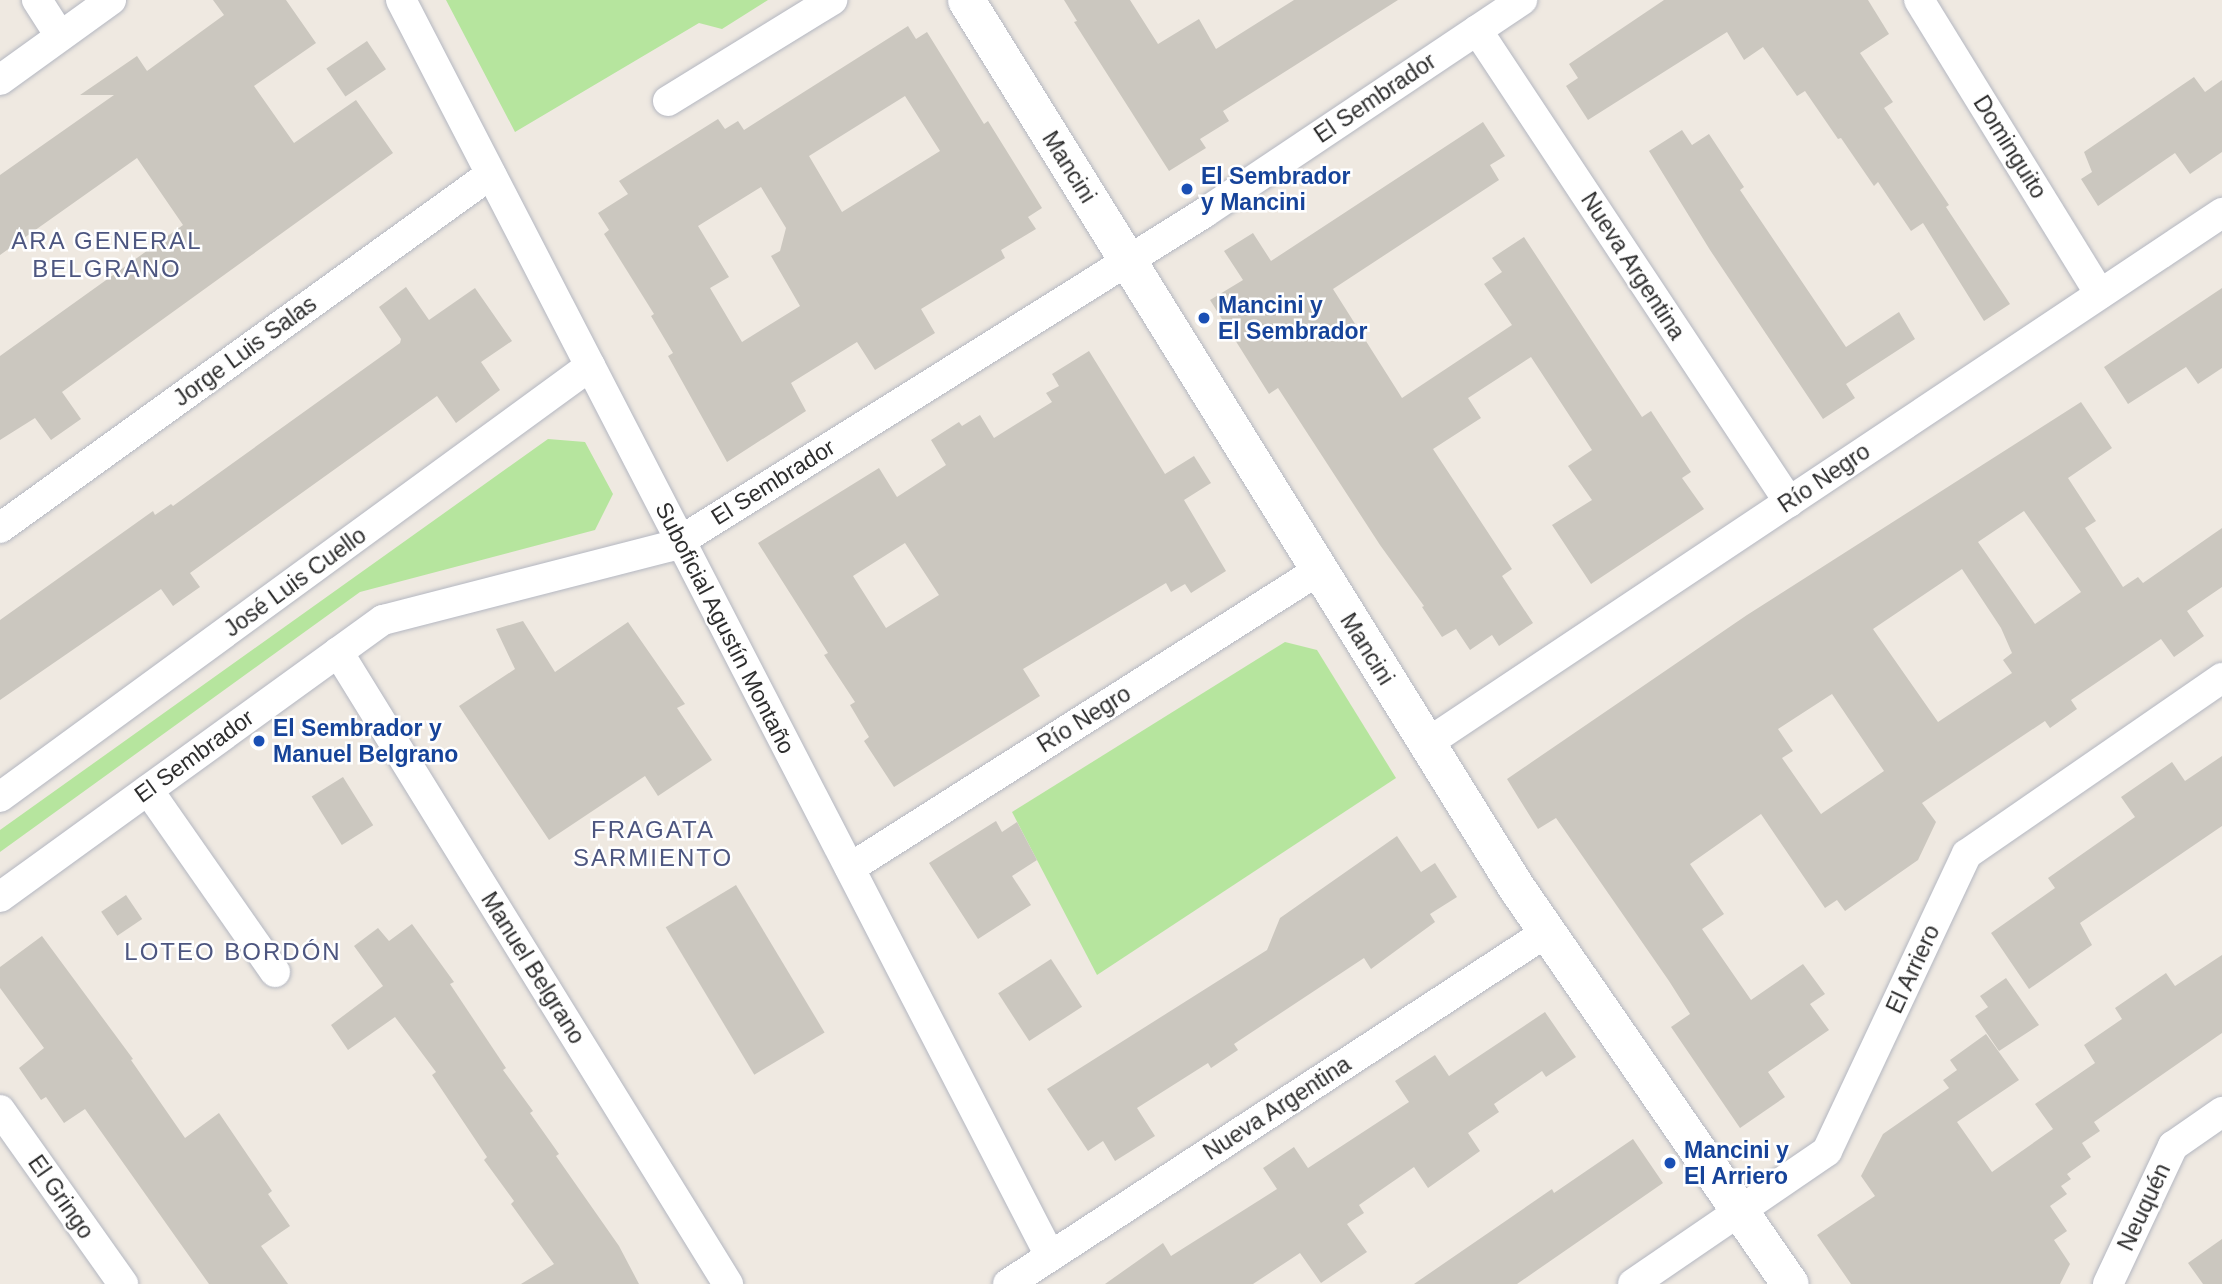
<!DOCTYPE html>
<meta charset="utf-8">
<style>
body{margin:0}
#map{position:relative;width:2222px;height:1284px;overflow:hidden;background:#efe9e1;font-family:Helvetica,sans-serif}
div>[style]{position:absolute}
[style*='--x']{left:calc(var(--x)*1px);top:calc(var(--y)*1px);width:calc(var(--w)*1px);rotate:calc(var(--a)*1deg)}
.green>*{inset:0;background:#b6e59e}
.building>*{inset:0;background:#cbc7bf;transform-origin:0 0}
.roads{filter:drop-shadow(0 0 2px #b4b7c1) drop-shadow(0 0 2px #b4b7c1)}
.minor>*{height:30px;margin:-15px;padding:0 15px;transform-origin:15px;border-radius:15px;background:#fff}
.tertiary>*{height:37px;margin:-18.5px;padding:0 18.5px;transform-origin:18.5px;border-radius:18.5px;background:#fff}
.dots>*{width:19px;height:19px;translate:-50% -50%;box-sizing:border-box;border:4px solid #fff;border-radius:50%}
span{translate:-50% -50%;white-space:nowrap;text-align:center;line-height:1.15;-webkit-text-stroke:5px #fff;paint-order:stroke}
.street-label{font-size:23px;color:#2e2e2e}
.transit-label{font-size:23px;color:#164399;font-weight:700}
.left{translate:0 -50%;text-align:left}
.neighbourhood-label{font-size:24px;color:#4d5680;letter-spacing:2px}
</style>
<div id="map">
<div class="green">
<div style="clip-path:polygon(446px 0,768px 0,722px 29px,699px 23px,515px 132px)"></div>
<div style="clip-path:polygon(548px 439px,585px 442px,613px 494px,595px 530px,360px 592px,0 852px,0 830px)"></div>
<div style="clip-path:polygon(1285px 642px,1317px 650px,1396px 778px,1097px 975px,1012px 812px)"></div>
</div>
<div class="building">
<div style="clip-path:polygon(213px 0,286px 0,316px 43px,254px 86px,294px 143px,356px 100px,393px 153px,62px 392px,81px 419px,51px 440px,35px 418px,0 440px,0 356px,183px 225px,137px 158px,0 255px,0 175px,114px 95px,80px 95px,137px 56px,147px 71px,224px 15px)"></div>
<div style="clip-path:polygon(1064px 0,1130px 0,1158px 44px,1199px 19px,1216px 49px,1294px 0,1398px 0,1223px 111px,1229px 121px,1200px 139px,1206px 148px,1169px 171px,1074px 22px,1077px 21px)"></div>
<div style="clip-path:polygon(1664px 0,1868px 0,1889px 34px,1860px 53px,1893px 102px,1884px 108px,1949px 205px,1946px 207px,2010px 304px,1984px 321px,1923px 223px,1911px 231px,1878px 182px,1874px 186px,1841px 138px,1838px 139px,1805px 91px,1797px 96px,1763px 47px,1744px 60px,1727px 32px,1588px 120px,1566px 86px,1578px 78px,1569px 64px)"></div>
<div style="clip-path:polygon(evenodd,908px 26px,916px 39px,927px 32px,984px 124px,988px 121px,1042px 208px,1028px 217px,1036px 229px,1001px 250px,1005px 258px,921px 309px,935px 333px,875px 370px,857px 342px,791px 383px,806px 411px,727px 462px,668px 356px,673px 353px,651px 316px,654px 314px,604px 234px,609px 230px,598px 213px,628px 194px,619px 181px,718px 119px,725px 129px,738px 121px,744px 130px,908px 26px,905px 96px,940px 151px,842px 212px,809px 156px,905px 96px,908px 26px,761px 187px,786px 228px,780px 251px,771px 256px,800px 306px,742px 342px,710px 288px,729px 277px,698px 226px,761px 187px)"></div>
<div style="left:367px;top:41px;width:34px;height:49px;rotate:56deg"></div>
<div style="clip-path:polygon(2194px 77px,2205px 92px,2222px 80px,2222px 152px,2190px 174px,2175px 153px,2098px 206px,2081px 179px,2092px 172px,2084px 152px)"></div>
<div style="clip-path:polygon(1483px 122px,1505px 156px,1490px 165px,1499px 180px,1333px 289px,1402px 398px,1512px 325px,1484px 284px,1502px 272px,1492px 258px,1524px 237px,1642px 417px,1651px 411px,1691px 472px,1682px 478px,1704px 509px,1591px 584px,1552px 525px,1592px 500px,1568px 466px,1592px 450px,1531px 357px,1468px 398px,1481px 418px,1433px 449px,1512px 569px,1502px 576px,1533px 623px,1499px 646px,1492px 635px,1470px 650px,1456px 629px,1442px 637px,1422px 607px,1424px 606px,1380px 545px,1278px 388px,1269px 394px,1210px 300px,1243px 280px,1224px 251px,1253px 233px,1271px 261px)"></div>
<div style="clip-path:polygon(1682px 130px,1692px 145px,1709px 134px,1744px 187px,1740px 190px,1846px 347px,1899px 312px,1915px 339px,1846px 384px,1855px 398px,1823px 419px,1710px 250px,1649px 151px)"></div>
<div style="clip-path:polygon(406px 287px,429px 320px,475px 288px,512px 341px,481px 362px,500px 390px,456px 423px,437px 396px,190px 573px,200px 587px,173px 606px,161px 589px,0 700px,0 620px,153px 511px,155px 515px,171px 504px,173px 506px,400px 343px,401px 339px,379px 307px)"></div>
<div style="clip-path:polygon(2222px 288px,2222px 368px,2198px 384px,2186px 367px,2128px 404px,2104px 367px)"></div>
<div style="clip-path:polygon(evenodd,1089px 351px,1165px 474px,1194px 456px,1211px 483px,1184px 500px,1226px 571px,1191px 593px,1185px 584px,1171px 592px,1166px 583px,1023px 669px,1040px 696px,894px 787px,864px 741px,869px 737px,850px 705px,855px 702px,824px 655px,828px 653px,758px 543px,879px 468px,897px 497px,946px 465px,931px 440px,959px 422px,962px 426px,980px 415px,994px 438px,1052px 402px,1046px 393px,1059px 386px,1052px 374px,1089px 351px,905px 543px,939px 595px,886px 628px,853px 576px,905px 543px)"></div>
<div style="clip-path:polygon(evenodd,2081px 402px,2112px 448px,2068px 478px,2096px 521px,2085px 528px,2123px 587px,2138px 577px,2143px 583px,2222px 528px,2222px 587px,2187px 611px,2204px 636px,2174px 657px,2161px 639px,2071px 700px,2077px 709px,2050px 728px,2045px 721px,1922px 803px,1936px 822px,1918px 860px,1845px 911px,1837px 900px,1825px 908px,1761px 814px,1690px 864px,1724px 914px,1702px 929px,1751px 1000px,1803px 964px,1825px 994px,1810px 1004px,1829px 1030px,1768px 1072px,1785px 1097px,1740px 1128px,1671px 1027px,1690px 1014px,1669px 981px,1556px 818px,1538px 829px,1507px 779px,1747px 615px,2081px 402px,2024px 511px,2081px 592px,2035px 624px,1978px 542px,2024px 511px,2081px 402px,1962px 569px,2001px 628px,2012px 653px,2003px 660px,2012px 673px,1938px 722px,1873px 629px,1962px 569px,2081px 402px,1832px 694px,1884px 771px,1821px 814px,1782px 758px,1793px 751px,1778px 729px,1832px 694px)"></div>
<div style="clip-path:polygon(523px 621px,555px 672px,628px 622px,685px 704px,677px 708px,712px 760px,658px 796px,645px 776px,549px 840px,459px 706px,515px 669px,496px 629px)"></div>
<div style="clip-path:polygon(2222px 756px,2222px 826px,2080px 923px,2092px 945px,2029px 989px,1991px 933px,2055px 888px,2048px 878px,2135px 817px,2121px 797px,2172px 762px,2185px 781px)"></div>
<div style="left:343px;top:777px;width:57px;height:37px;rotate:58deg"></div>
<div style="clip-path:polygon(996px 821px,1002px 832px,1017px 822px,1037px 860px,1012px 876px,1031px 905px,978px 939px,929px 863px)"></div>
<div style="clip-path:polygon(1397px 836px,1421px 872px,1435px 863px,1457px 897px,1430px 914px,1435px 922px,1371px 969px,1364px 958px,1234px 1044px,1238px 1050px,1211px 1068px,1208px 1063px,1137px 1108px,1155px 1136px,1115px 1161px,1103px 1141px,1088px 1151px,1047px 1089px,1267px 950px,1280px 918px)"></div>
<div style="left:736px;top:885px;width:172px;height:82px;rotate:59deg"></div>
<div style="left:126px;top:895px;width:29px;height:30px;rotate:56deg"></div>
<div style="clip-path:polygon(412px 924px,454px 982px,450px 984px,506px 1068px,503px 1070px,533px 1111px,530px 1113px,559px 1154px,556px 1156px,619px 1246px,639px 1284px,521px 1284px,554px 1264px,511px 1204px,514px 1201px,484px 1160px,487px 1157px,432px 1075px,436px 1072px,395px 1017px,348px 1050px,331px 1025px,383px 986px,354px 946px,378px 928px,389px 941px)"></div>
<div style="clip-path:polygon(42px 936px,133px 1059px,131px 1060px,185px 1138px,219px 1113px,272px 1191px,268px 1194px,290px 1226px,261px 1246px,288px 1284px,209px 1284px,85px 1109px,64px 1123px,46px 1097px,41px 1100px,19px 1068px,44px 1048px,0 988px,0 967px)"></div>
<div style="clip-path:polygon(2222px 955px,2222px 1033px,2094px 1122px,2100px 1131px,2082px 1143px,2091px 1157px,2067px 1174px,2071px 1179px,2061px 1186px,2067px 1194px,2050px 1206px,2067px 1231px,2054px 1240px,2070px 1264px,2060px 1284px,1851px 1284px,1817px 1235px,1875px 1196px,1861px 1176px,1883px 1134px,1949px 1088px,1943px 1080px,1957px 1070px,1950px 1060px,1986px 1034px,2019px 1080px,1957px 1122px,1992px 1172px,2053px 1129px,2035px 1104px,2095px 1063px,2084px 1045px,2122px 1019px,2115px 1008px,2166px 973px,2175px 986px)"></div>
<div style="left:1051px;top:959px;width:57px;height:63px;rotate:57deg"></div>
<div style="clip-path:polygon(2006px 978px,2039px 1025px,1999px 1051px,1975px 1016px,1988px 1007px,1980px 996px)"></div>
<div style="clip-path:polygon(1545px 1012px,1576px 1057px,1546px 1077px,1542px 1071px,1494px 1104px,1499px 1112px,1468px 1133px,1480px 1151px,1428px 1188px,1414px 1167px,1359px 1205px,1364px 1213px,1347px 1224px,1367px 1252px,1321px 1283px,1300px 1253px,1253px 1284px,1105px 1284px,1163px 1243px,1171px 1256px,1277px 1189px,1263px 1168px,1294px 1147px,1308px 1168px,1409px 1102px,1395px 1081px,1435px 1055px,1449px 1076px)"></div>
<div style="clip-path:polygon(1633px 1139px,1663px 1183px,1517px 1284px,1414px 1284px,1552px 1189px,1554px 1193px)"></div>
<div style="clip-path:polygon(2222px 1239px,2222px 1284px,2203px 1284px,2188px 1263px)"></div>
</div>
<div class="roads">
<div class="minor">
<div style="--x:37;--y:0;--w:43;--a:57.4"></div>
<div style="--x:401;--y:0;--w:1414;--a:62.67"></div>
<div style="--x:1919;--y:0;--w:345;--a:58.4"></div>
<div style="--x:1477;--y:30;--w:566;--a:56.53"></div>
<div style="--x:0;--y:80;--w:137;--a:-35.8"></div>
<div style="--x:668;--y:101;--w:193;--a:-31.6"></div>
<div style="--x:0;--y:528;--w:605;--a:-35.79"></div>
<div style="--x:338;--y:652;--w:743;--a:58.32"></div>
<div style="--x:1426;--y:744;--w:957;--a:-33.71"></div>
<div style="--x:148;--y:790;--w:222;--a:55.1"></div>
<div style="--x:0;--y:797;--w:731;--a:-36.15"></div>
<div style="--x:850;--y:868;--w:556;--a:-32.43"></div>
<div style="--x:0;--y:897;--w:473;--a:-35.9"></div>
<div style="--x:383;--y:620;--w:298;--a:-14.4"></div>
<div style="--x:672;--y:546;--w:628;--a:-32.04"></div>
<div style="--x:1204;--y:213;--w:383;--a:-33.8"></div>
<div style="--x:0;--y:1110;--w:213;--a:54.7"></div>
<div style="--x:1008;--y:1284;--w:644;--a:-33.15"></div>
<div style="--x:1633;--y:1284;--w:235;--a:-34.4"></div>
<div style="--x:1827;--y:1151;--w:328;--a:-64.8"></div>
<div style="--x:1967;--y:854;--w:310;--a:-34.6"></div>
<div style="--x:2108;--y:1284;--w:153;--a:-64.8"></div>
<div style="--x:2173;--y:1146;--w:60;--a:-34.8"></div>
</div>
<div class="tertiary">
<div style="--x:966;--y:0;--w:1044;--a:58.2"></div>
<div style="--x:1516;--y:887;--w:482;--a:55.4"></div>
</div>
</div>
<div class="dots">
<div style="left:1187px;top:189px;background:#1a4fb4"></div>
<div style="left:1204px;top:318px;background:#1a4fb4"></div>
<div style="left:259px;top:741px;background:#1a4fb4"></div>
<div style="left:1670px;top:1163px;background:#1a4fb4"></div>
</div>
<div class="street-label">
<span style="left:1375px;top:98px;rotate:-34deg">El Sembrador</span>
<span style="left:2010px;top:147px;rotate:58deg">Dominguito</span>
<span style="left:1069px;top:167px;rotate:58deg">Mancini</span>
<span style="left:1633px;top:266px;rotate:57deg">Nueva Argentina</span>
<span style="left:245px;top:351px;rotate:-36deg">Jorge Luis Salas</span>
<span style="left:1824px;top:478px;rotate:-34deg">Río Negro</span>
<span style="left:773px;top:482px;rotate:-32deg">El Sembrador</span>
<span style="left:295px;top:582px;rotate:-36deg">José Luis Cuello</span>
<span style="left:725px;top:628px;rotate:63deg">Suboficial Agustín Montaño</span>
<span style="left:1367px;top:649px;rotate:58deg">Mancini</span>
<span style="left:1084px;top:719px;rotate:-32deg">Río Negro</span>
<span style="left:194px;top:756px;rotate:-36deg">El Sembrador</span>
<span style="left:533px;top:968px;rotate:58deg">Manuel Belgrano</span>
<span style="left:1913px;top:969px;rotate:-65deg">El Arriero</span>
<span style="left:1277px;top:1108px;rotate:-33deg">Nueva Argentina</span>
<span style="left:61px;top:1197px;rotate:55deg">El Gringo</span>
<span style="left:2144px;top:1207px;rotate:-65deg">Neuquén</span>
</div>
<div class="transit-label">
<span class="left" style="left:1201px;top:189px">El Sembrador<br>y Mancini</span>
<span class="left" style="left:1218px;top:318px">Mancini y<br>El Sembrador</span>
<span class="left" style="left:273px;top:741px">El Sembrador y<br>Manuel Belgrano</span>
<span class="left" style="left:1684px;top:1163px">Mancini y<br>El Arriero</span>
</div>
<div class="neighbourhood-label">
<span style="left:107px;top:255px">ARA GENERAL<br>BELGRANO</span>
<span style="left:653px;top:844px">FRAGATA<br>SARMIENTO</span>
<span style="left:233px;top:952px">LOTEO BORDÓN</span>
</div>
</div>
